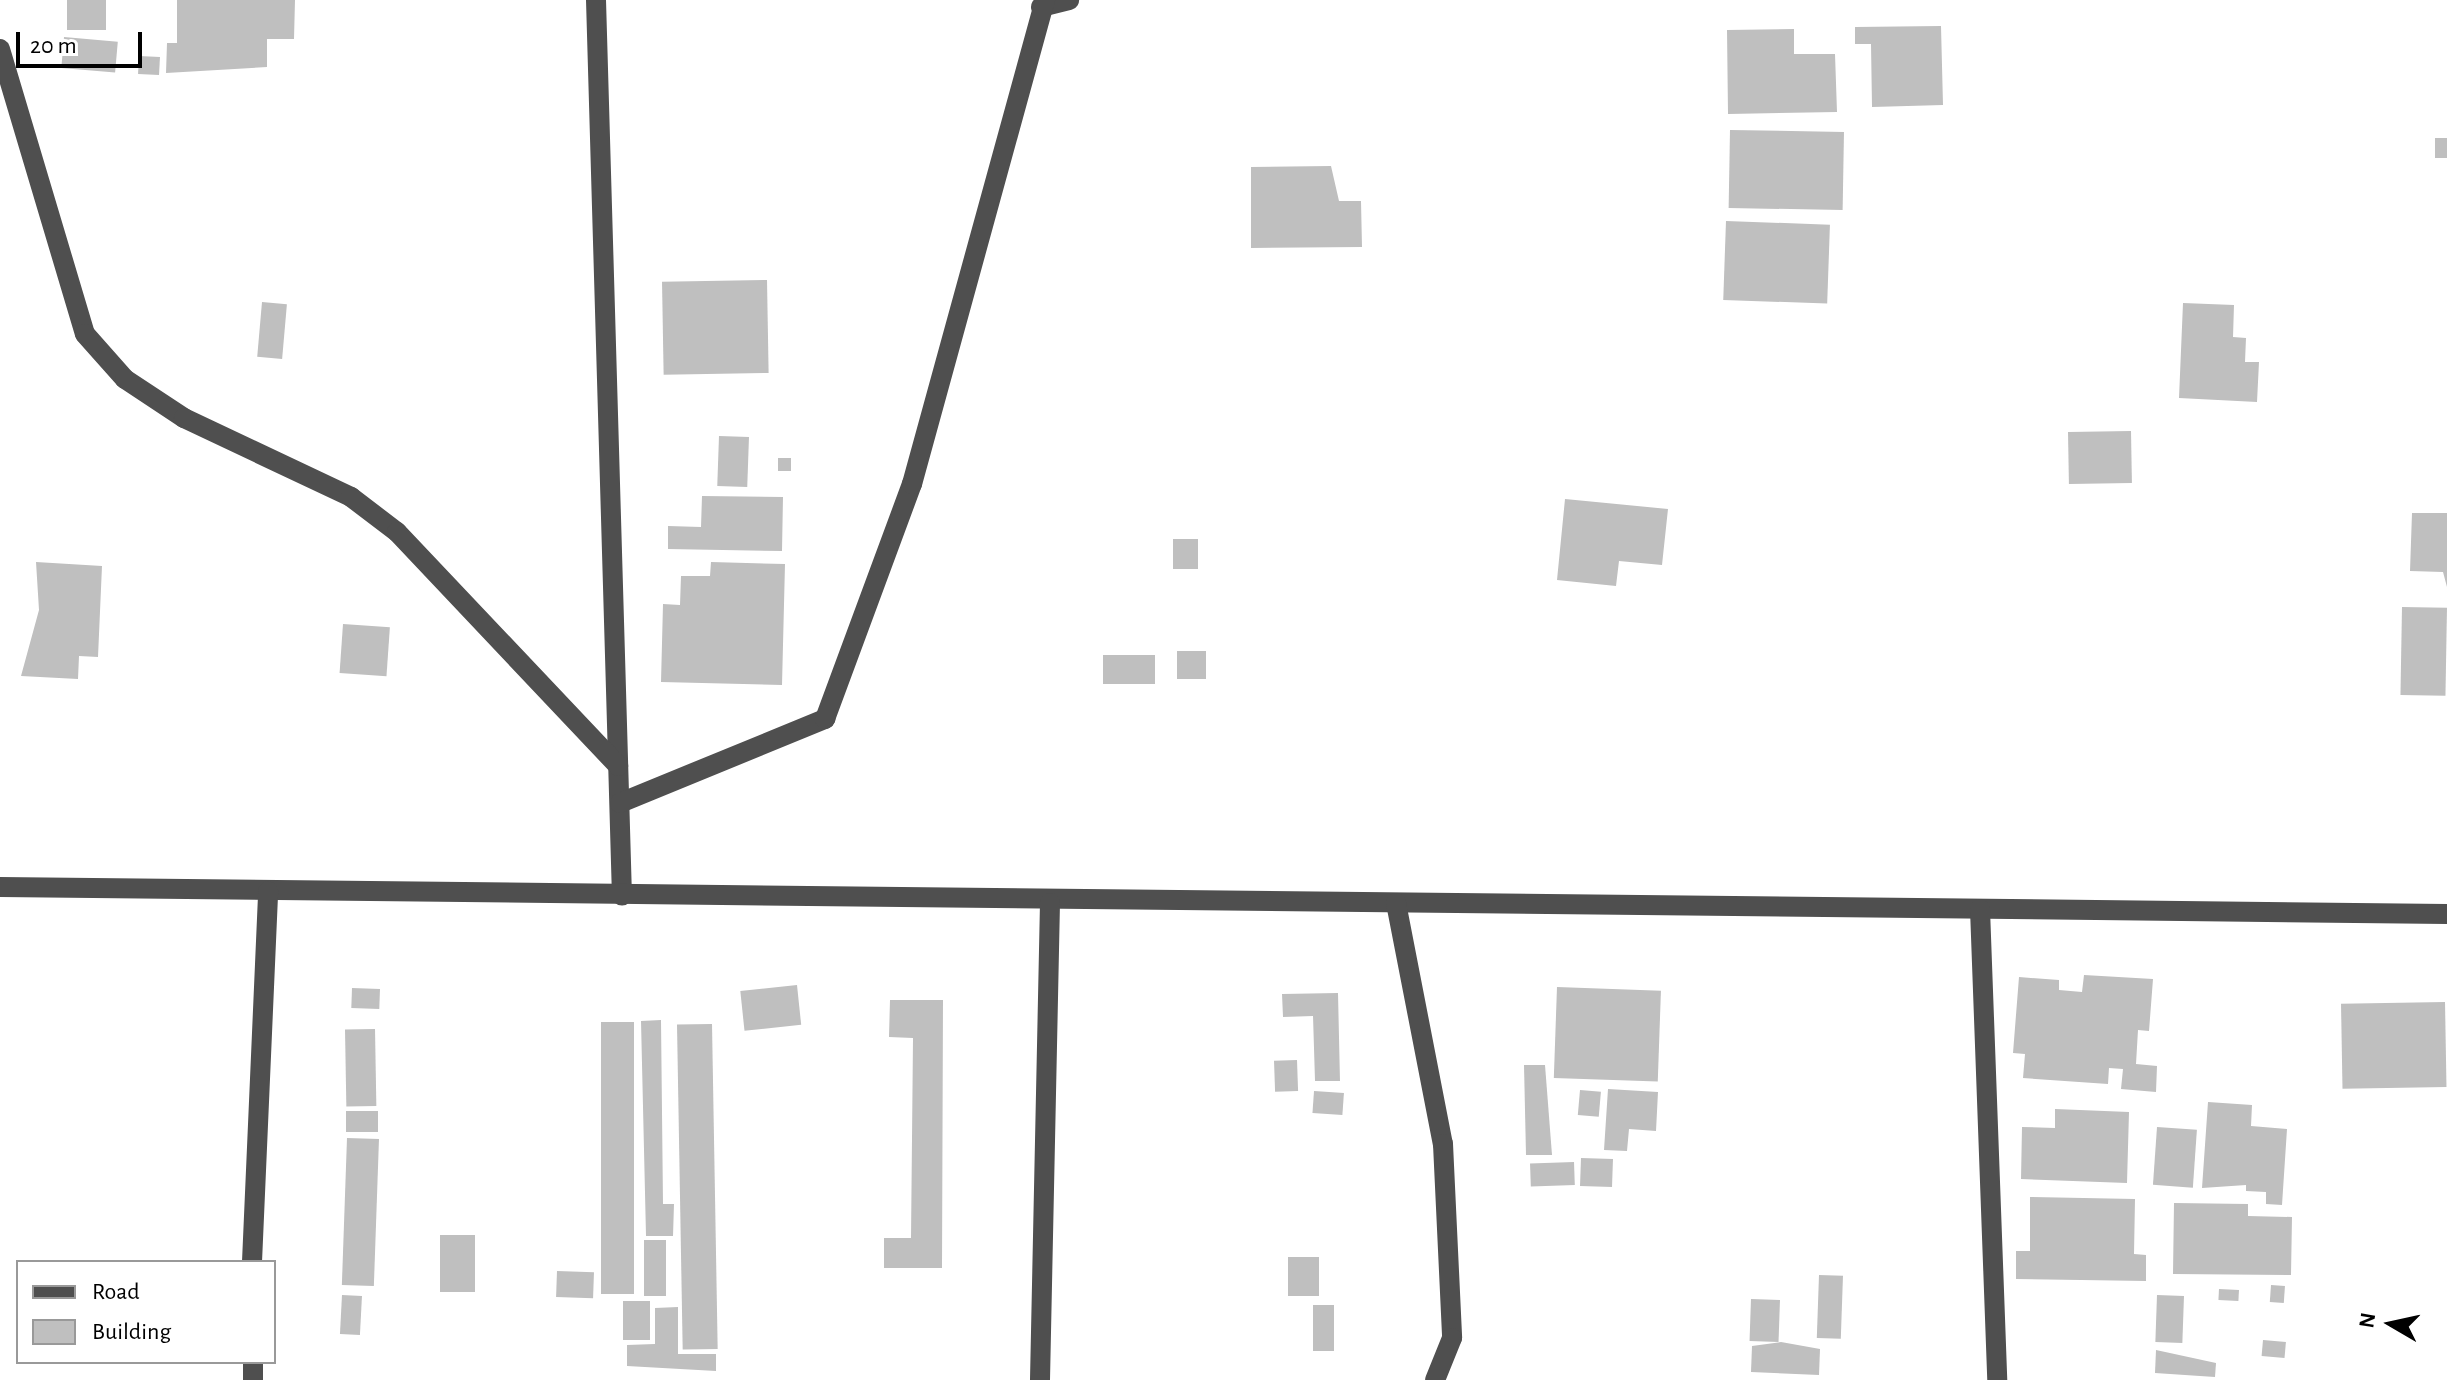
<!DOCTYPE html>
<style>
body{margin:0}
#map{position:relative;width:2447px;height:1380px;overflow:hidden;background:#fff;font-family:"Alegreya Sans",sans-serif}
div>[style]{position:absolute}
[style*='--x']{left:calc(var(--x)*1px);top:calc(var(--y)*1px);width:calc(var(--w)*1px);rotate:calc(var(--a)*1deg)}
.building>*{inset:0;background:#bfbfbf;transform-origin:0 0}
.minor>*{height:20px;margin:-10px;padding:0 10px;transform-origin:10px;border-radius:10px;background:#4f4f4f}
span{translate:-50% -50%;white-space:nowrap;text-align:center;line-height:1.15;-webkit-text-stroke:8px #fff;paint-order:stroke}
.legend{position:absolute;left:16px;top:1260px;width:260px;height:104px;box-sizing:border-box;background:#fff;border:2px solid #999;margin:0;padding:10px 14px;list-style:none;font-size:24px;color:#000}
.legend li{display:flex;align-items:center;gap:16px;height:40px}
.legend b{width:40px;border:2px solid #999}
.north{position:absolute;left:2351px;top:1284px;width:80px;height:80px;-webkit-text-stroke:6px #fff;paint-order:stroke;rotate:279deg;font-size:22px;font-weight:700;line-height:32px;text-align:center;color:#000}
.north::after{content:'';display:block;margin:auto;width:28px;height:36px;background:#000;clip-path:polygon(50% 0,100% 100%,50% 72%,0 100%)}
.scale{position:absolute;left:16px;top:32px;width:126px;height:36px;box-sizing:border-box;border:4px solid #000;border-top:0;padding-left:10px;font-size:24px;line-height:28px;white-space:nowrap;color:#000;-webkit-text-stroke:6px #fff;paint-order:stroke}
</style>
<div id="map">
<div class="building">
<div style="left:67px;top:0;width:39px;height:30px"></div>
<div style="clip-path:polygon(177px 0,295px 0,294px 39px,267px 39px,267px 67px,166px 73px,167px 43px,177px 43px)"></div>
<div style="clip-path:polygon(1941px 26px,1943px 105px,1872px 107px,1871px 44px,1855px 44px,1855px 27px)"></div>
<div style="clip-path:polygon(1794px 29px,1794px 54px,1835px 54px,1837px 112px,1728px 114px,1727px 30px)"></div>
<div style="left:64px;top:37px;width:54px;height:31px;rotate:5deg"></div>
<div style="left:139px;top:56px;width:21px;height:18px;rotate:3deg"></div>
<div style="left:1730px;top:130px;width:114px;height:78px;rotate:1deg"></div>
<div style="left:2435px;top:138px;width:12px;height:20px"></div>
<div style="clip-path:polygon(1331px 166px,1339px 201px,1361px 201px,1362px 247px,1251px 248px,1251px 167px)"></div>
<div style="left:1726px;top:221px;width:104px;height:79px;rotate:2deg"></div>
<div style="left:767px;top:280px;width:93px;height:105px;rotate:89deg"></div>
<div style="left:262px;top:302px;width:25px;height:55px;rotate:5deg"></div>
<div style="clip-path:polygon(2183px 303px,2234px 305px,2233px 337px,2246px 338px,2245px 362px,2259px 362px,2257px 402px,2179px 398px)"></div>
<div style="left:2131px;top:431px;width:52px;height:63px;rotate:89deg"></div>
<div style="left:719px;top:436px;width:30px;height:50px;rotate:2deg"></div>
<div style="left:778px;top:458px;width:13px;height:13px"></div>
<div style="clip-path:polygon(702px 496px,783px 497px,782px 551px,668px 549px,668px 526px,701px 527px)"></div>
<div style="clip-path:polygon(1565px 499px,1668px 509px,1662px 565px,1619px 561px,1616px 586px,1557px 580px)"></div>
<div style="clip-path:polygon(2412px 513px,2447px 513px,2447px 587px,2443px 572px,2410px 571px)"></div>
<div style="left:1173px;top:539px;width:25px;height:30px"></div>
<div style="clip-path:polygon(36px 562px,102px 566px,98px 657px,79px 656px,78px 679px,21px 676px,39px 610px)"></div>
<div style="clip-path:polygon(711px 562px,785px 564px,782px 685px,661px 682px,663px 604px,680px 605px,681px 576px,710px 576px)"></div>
<div style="left:2402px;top:607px;width:45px;height:88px;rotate:1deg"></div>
<div style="left:343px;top:624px;width:47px;height:49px;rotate:4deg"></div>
<div style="left:1206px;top:651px;width:28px;height:29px;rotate:90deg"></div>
<div style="left:1103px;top:655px;width:52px;height:29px"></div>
<div style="clip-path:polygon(2084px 975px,2153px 979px,2149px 1031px,2138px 1030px,2136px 1064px,2157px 1066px,2156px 1092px,2121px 1089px,2123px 1069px,2109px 1068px,2108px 1084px,2023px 1078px,2025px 1054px,2013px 1053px,2019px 977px,2059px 980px,2059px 990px,2082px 992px)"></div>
<div style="left:797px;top:985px;width:40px;height:57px;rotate:84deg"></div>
<div style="left:1557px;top:987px;width:104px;height:91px;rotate:2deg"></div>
<div style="left:352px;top:988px;width:28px;height:20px;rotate:2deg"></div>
<div style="clip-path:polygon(1338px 993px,1340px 1081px,1315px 1081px,1313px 1016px,1283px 1017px,1282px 994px)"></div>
<div style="clip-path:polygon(890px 1000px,943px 1000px,942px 1268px,884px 1268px,884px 1238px,911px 1238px,913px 1038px,889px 1037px)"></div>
<div style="left:2445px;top:1002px;width:85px;height:104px;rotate:89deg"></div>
<div style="clip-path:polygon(661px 1020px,663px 1204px,674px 1204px,673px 1236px,646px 1236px,641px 1021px)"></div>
<div style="left:601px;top:1022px;width:33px;height:272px"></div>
<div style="left:712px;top:1024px;width:325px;height:35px;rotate:89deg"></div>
<div style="left:375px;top:1029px;width:77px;height:30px;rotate:89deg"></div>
<div style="left:1297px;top:1060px;width:31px;height:23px;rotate:88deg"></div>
<div style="clip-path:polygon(1524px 1065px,1545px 1065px,1552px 1155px,1526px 1155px)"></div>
<div style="clip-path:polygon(1608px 1089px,1658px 1092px,1656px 1131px,1629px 1129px,1627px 1151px,1604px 1150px)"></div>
<div style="left:1580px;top:1090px;width:21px;height:25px;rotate:5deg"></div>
<div style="left:1314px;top:1091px;width:30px;height:22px;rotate:4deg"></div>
<div style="clip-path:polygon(2208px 1102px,2252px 1105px,2251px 1126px,2287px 1129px,2282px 1205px,2266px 1204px,2266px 1192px,2246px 1191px,2246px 1185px,2202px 1188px)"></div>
<div style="clip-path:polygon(2055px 1109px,2129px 1112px,2127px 1183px,2021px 1179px,2022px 1127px,2055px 1128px)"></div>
<div style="left:346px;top:1111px;width:32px;height:21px"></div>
<div style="left:2157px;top:1127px;width:40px;height:58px;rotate:4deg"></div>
<div style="left:347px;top:1138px;width:32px;height:147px;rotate:2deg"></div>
<div style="left:1581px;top:1158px;width:32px;height:28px;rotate:2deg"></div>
<div style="left:1574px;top:1162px;width:23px;height:44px;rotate:88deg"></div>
<div style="clip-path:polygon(2030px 1197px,2135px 1199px,2134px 1254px,2146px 1255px,2146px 1281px,2016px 1279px,2016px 1251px,2030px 1251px)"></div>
<div style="clip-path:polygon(2174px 1203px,2248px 1204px,2248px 1216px,2292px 1217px,2291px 1275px,2173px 1274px)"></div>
<div style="left:475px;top:1235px;width:57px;height:35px;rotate:90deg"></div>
<div style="left:666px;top:1240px;width:56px;height:22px;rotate:90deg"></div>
<div style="left:1288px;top:1257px;width:31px;height:39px"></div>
<div style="left:557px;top:1271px;width:37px;height:26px;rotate:2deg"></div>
<div style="left:1819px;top:1275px;width:24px;height:63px;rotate:2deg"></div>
<div style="left:2271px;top:1285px;width:14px;height:17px;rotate:4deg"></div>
<div style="left:2219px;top:1289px;width:20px;height:11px;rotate:3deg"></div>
<div style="left:342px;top:1295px;width:20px;height:39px;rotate:3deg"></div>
<div style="left:2157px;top:1295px;width:27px;height:47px;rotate:2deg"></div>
<div style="left:1751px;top:1299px;width:29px;height:42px;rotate:2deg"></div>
<div style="left:650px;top:1301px;width:39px;height:27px;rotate:90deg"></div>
<div style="left:1334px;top:1305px;width:46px;height:21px;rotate:90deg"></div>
<div style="clip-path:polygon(678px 1307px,678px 1354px,716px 1354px,716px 1371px,627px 1366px,627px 1345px,655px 1344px,655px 1308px)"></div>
<div style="left:2263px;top:1340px;width:23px;height:16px;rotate:5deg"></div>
<div style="clip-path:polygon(1781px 1342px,1820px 1349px,1819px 1375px,1751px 1372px,1752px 1346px)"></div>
<div style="clip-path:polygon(2156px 1350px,2216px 1363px,2215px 1377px,2155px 1373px)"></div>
</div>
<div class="minor">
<div style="--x:596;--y:0;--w:896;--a:88.34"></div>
<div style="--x:1041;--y:7;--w:29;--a:-14"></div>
<div style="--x:0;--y:49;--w:297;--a:73.4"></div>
<div style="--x:85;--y:334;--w:60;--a:48.4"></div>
<div style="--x:125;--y:379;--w:71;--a:33.5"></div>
<div style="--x:184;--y:418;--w:185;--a:25.3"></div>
<div style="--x:351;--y:497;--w:58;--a:37.3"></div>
<div style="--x:397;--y:532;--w:322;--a:46.6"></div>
<div style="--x:620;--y:803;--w:222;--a:-22.3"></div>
<div style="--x:825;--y:719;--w:251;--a:-69.7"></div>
<div style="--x:912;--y:484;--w:502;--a:-74.63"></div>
<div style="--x:0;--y:887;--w:2447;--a:0.63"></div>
<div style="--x:1396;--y:903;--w:246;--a:79"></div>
<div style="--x:1443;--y:1144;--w:194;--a:87.3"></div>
<div style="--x:1452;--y:1338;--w:45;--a:112"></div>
<div style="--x:1980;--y:909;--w:471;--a:87.9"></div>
<div style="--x:252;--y:1262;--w:371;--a:-87.5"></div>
<div style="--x:253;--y:1362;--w:18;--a:90"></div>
<div style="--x:1040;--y:1380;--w:477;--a:-88.8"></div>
</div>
<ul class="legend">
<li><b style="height:10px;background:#4f4f4f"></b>Road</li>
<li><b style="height:22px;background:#bfbfbf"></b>Building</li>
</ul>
<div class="north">N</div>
<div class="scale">20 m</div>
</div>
